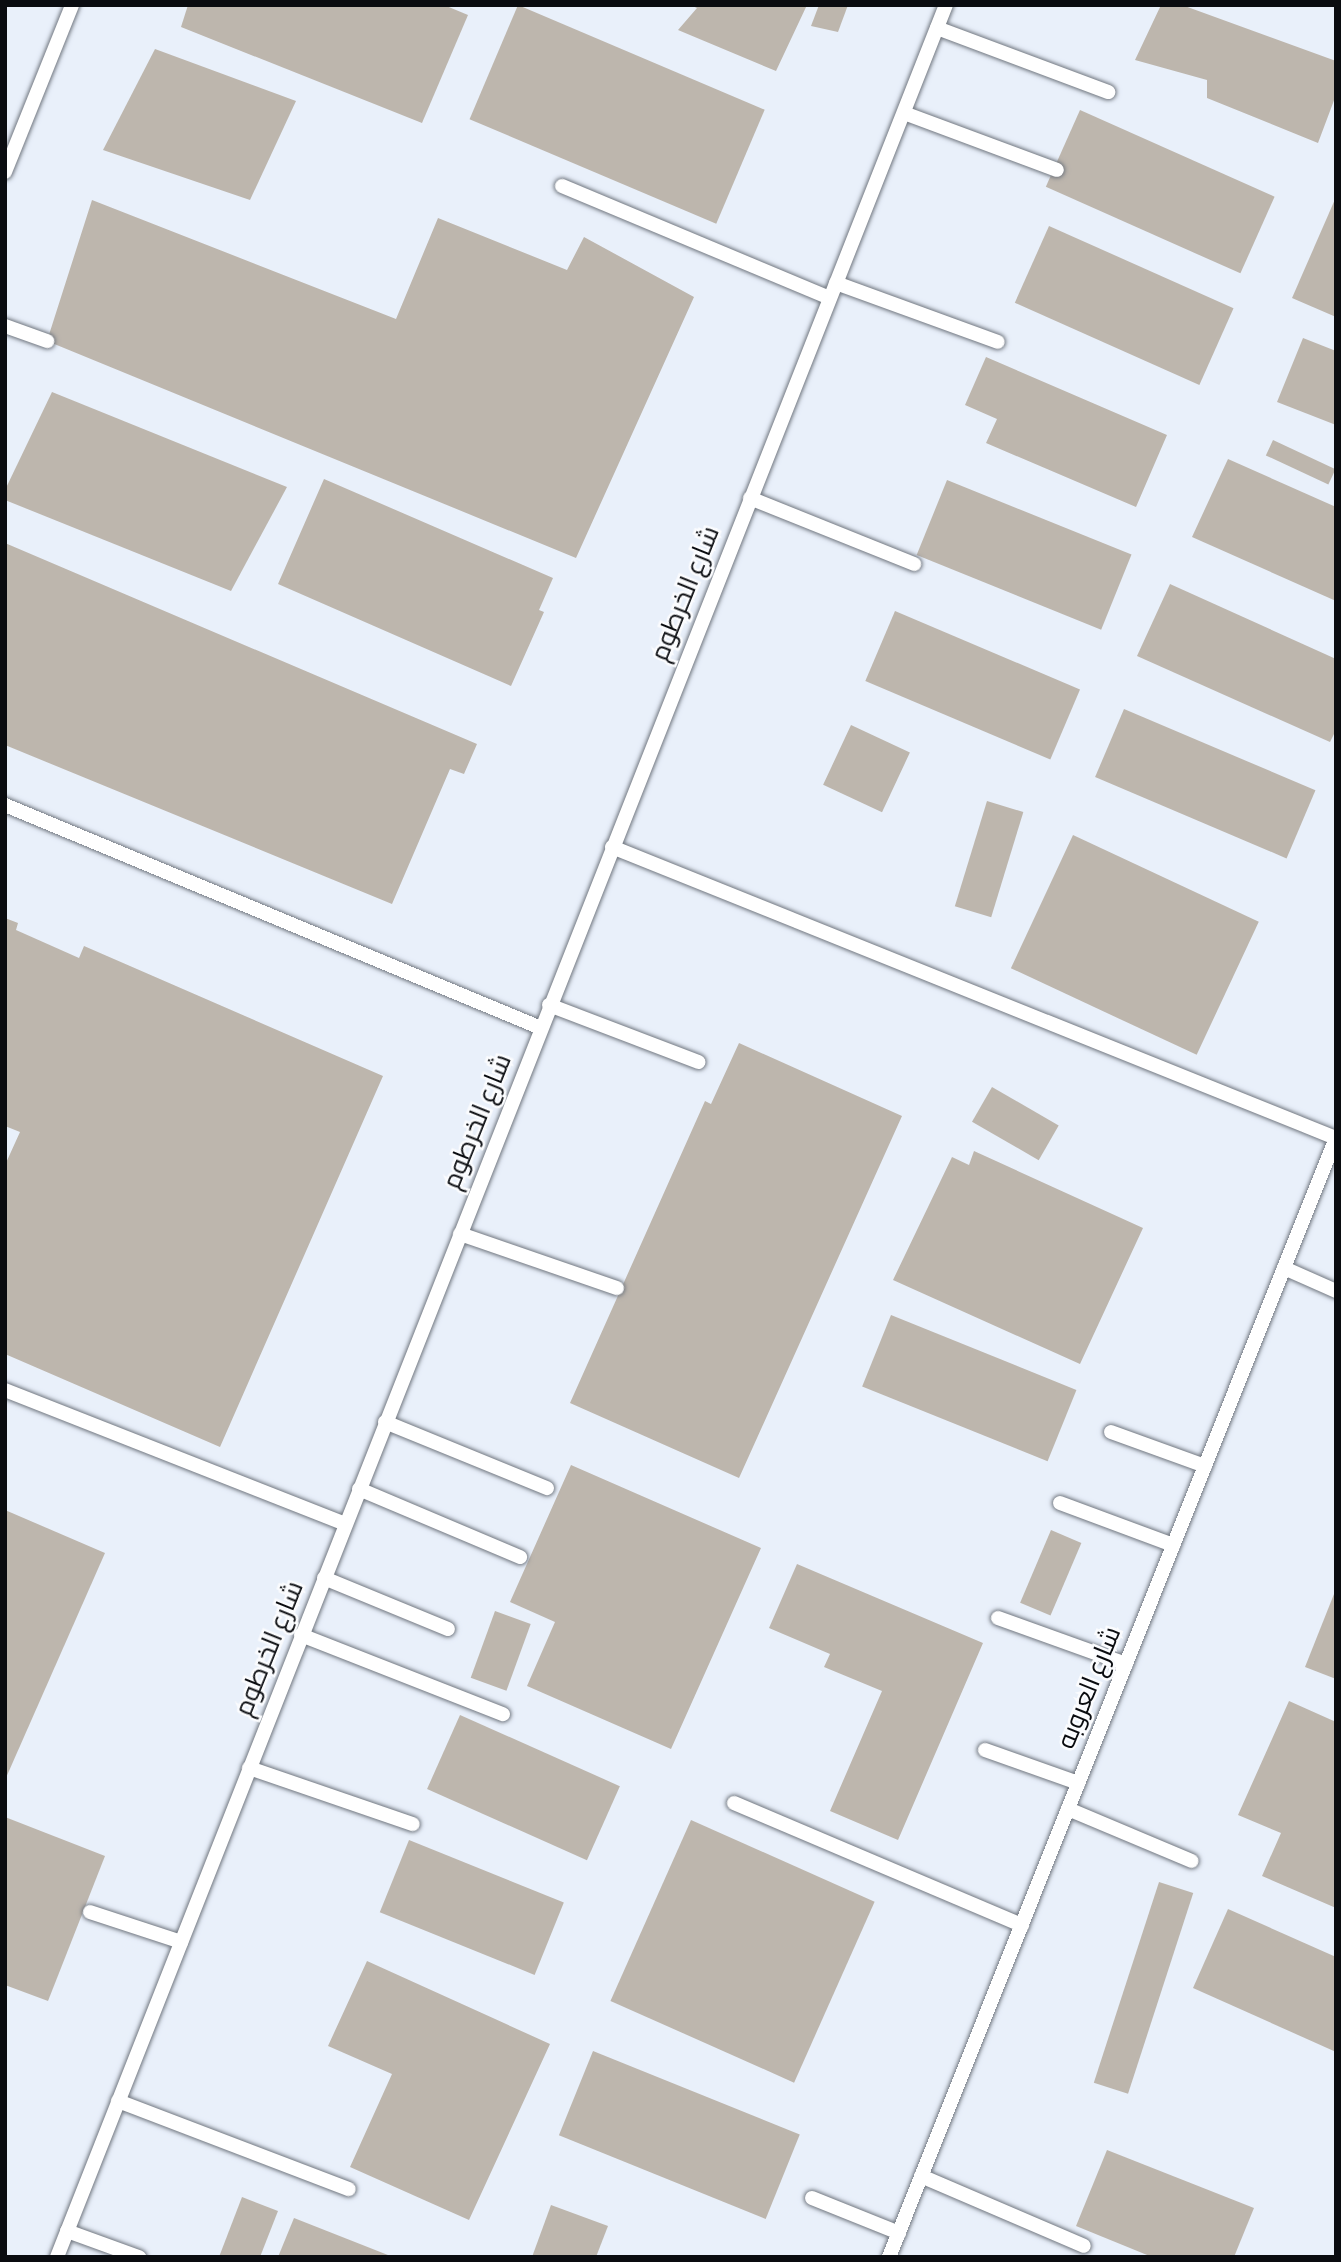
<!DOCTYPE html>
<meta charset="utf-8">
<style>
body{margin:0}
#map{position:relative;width:1341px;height:2262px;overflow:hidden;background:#e9f0fa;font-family:"Sofia Sans Condensed",Cairo,sans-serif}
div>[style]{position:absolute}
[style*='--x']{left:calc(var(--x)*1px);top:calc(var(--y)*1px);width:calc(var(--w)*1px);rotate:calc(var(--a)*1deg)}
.building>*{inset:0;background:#bdb6ad;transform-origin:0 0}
.roads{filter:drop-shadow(0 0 2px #717780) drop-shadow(0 0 2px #717780)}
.lane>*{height:14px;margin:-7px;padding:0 7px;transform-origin:7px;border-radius:7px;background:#fff}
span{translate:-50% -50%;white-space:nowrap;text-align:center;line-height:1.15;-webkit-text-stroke:5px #fbfcfe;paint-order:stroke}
.street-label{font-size:26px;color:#0a0c10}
.frame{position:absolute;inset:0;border:7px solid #0a0c10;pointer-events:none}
</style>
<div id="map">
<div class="building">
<div style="clip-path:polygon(188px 5px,444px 5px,468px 15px,422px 123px,181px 27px)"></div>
<div style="left:518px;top:5px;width:268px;height:124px;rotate:23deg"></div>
<div style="clip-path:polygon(690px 5px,807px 5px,776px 71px,678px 30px,697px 8px)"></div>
<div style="clip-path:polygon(819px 5px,848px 5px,838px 32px,811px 26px)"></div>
<div style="clip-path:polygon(1161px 5px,1182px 5px,1336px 61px,1336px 95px,1318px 143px,1207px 98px,1207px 80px,1135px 60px)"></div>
<div style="clip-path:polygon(155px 49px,296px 101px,250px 200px,103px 150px)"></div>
<div style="left:1080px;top:110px;width:213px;height:84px;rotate:24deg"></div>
<div style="clip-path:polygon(1336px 197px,1336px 317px,1292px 298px)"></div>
<div style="clip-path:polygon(92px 200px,396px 319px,438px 218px,567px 270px,584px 237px,694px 297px,576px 558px,47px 341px)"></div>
<div style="left:1049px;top:226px;width:202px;height:84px;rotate:24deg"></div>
<div style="clip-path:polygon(1303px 338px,1336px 351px,1336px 425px,1277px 402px)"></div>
<div style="clip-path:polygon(986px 357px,1167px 435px,1136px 507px,986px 443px,997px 419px,965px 405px)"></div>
<div style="clip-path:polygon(52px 392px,287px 487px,231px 591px,5px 500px,5px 490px)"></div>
<div style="left:1273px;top:440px;width:69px;height:17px;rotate:25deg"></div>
<div style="clip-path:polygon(1228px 459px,1336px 507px,1336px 601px,1192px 537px)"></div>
<div style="clip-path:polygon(324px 479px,553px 578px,539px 610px,544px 612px,511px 686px,278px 584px)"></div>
<div style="left:947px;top:480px;width:199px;height:81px;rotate:22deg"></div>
<div style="clip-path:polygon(5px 543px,477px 744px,464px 774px,450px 769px,392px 904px,5px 745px)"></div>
<div style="clip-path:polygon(1170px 584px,1336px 659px,1336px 730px,1330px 742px,1137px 656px)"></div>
<div style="left:895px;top:611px;width:201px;height:76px;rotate:23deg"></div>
<div style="left:1124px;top:709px;width:208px;height:74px;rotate:23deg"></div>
<div style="left:851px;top:725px;width:65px;height:66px;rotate:25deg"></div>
<div style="left:987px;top:801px;width:38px;height:110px;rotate:17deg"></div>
<div style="left:1073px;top:835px;width:205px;height:147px;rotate:25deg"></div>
<div style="clip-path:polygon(5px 918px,18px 923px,16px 930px,79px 958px,84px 946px,383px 1076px,220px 1447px,5px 1354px,5px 1165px,20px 1132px,5px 1126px)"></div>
<div style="clip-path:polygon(739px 1043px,902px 1116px,739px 1478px,570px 1403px,705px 1101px,711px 1104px)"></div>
<div style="left:992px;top:1087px;width:77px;height:40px;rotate:30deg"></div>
<div style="clip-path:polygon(974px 1151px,1143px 1228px,1080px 1364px,893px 1280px,952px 1157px,969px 1165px)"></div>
<div style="left:891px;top:1315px;width:200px;height:77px;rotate:22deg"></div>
<div style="clip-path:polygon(571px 1465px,761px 1548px,671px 1749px,527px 1686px,555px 1622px,510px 1602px)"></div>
<div style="clip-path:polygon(5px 1510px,105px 1553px,5px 1780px)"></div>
<div style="left:1051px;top:1530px;width:33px;height:79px;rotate:23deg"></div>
<div style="clip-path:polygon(797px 1564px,983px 1643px,898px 1840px,830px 1811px,882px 1691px,824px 1667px,830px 1654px,769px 1628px)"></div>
<div style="clip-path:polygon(1336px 1589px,1336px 1679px,1305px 1667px)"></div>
<div style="left:495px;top:1611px;width:38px;height:71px;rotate:20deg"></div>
<div style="clip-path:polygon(1289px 1701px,1336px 1722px,1336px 1908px,1262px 1876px,1281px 1833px,1238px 1815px)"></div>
<div style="left:460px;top:1715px;width:175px;height:81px;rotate:24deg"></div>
<div style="clip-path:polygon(5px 1817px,105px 1856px,48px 2001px,5px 1985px)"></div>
<div style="left:691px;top:1820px;width:201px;height:198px;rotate:24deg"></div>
<div style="left:409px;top:1840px;width:167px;height:78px;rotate:22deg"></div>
<div style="left:1159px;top:1882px;width:36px;height:211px;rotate:18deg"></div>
<div style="clip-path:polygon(1228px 1909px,1336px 1957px,1336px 2052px,1193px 1988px)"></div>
<div style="clip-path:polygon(367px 1961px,550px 2044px,469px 2220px,350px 2167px,392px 2074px,328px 2046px)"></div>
<div style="left:593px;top:2051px;width:223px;height:91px;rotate:22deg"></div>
<div style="clip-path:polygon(1107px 2150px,1254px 2208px,1234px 2257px,1152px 2257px,1076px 2226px)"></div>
<div style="clip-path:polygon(242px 2197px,278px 2211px,260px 2257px,219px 2257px)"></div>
<div style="clip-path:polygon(551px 2205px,608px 2226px,596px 2257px,532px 2257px)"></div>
<div style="clip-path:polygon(294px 2218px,393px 2257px,278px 2257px)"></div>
</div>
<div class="roads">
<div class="lane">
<div style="--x:937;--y:28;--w:183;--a:20.5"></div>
<div style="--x:904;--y:113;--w:163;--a:20.4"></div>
<div style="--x:5;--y:172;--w:180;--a:-68.1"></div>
<div style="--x:562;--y:186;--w:290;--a:22.7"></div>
<div style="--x:836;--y:283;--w:172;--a:20"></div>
<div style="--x:5;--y:326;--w:45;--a:19.7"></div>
<div style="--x:750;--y:498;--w:177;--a:21.9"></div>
<div style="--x:5;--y:805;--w:581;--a:22.59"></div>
<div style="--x:612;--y:847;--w:780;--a:21.9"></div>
<div style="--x:549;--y:1005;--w:160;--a:20.9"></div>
<div style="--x:460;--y:1234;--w:166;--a:19"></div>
<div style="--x:1284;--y:1268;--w:57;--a:23.9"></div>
<div style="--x:5;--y:1390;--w:365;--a:21.5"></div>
<div style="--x:385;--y:1422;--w:175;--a:22.2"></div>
<div style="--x:1111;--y:1432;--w:100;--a:19.9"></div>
<div style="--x:359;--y:1489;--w:175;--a:22.9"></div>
<div style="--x:1060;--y:1503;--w:121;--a:20.4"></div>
<div style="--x:324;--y:1578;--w:134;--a:22.4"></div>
<div style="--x:998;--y:1618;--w:136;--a:19.8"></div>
<div style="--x:301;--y:1635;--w:217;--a:21.4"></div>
<div style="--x:985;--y:1750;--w:99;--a:19.5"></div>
<div style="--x:249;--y:1768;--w:173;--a:18.9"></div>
<div style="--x:734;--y:1803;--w:313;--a:23"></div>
<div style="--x:1068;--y:1809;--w:134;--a:22.8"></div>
<div style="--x:90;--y:1912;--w:96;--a:18.2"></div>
<div style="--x:118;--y:2101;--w:247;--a:20.9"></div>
<div style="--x:921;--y:2176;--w:177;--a:23.2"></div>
<div style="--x:812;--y:2198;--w:94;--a:21.9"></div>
<div style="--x:67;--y:2231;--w:77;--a:19.9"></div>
<div style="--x:57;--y:2257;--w:2421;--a:-68.46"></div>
<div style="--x:889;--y:2257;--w:1205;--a:-68.23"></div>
</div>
</div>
<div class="street-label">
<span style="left:686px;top:594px;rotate:-68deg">شارع الخرطوم</span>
<span style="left:478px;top:1122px;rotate:-68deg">شارع الخرطوم</span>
<span style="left:270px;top:1649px;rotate:-68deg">شارع الخرطوم</span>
<span style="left:1090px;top:1688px;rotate:-68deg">شارع العروبه</span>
</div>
<div class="frame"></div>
</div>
